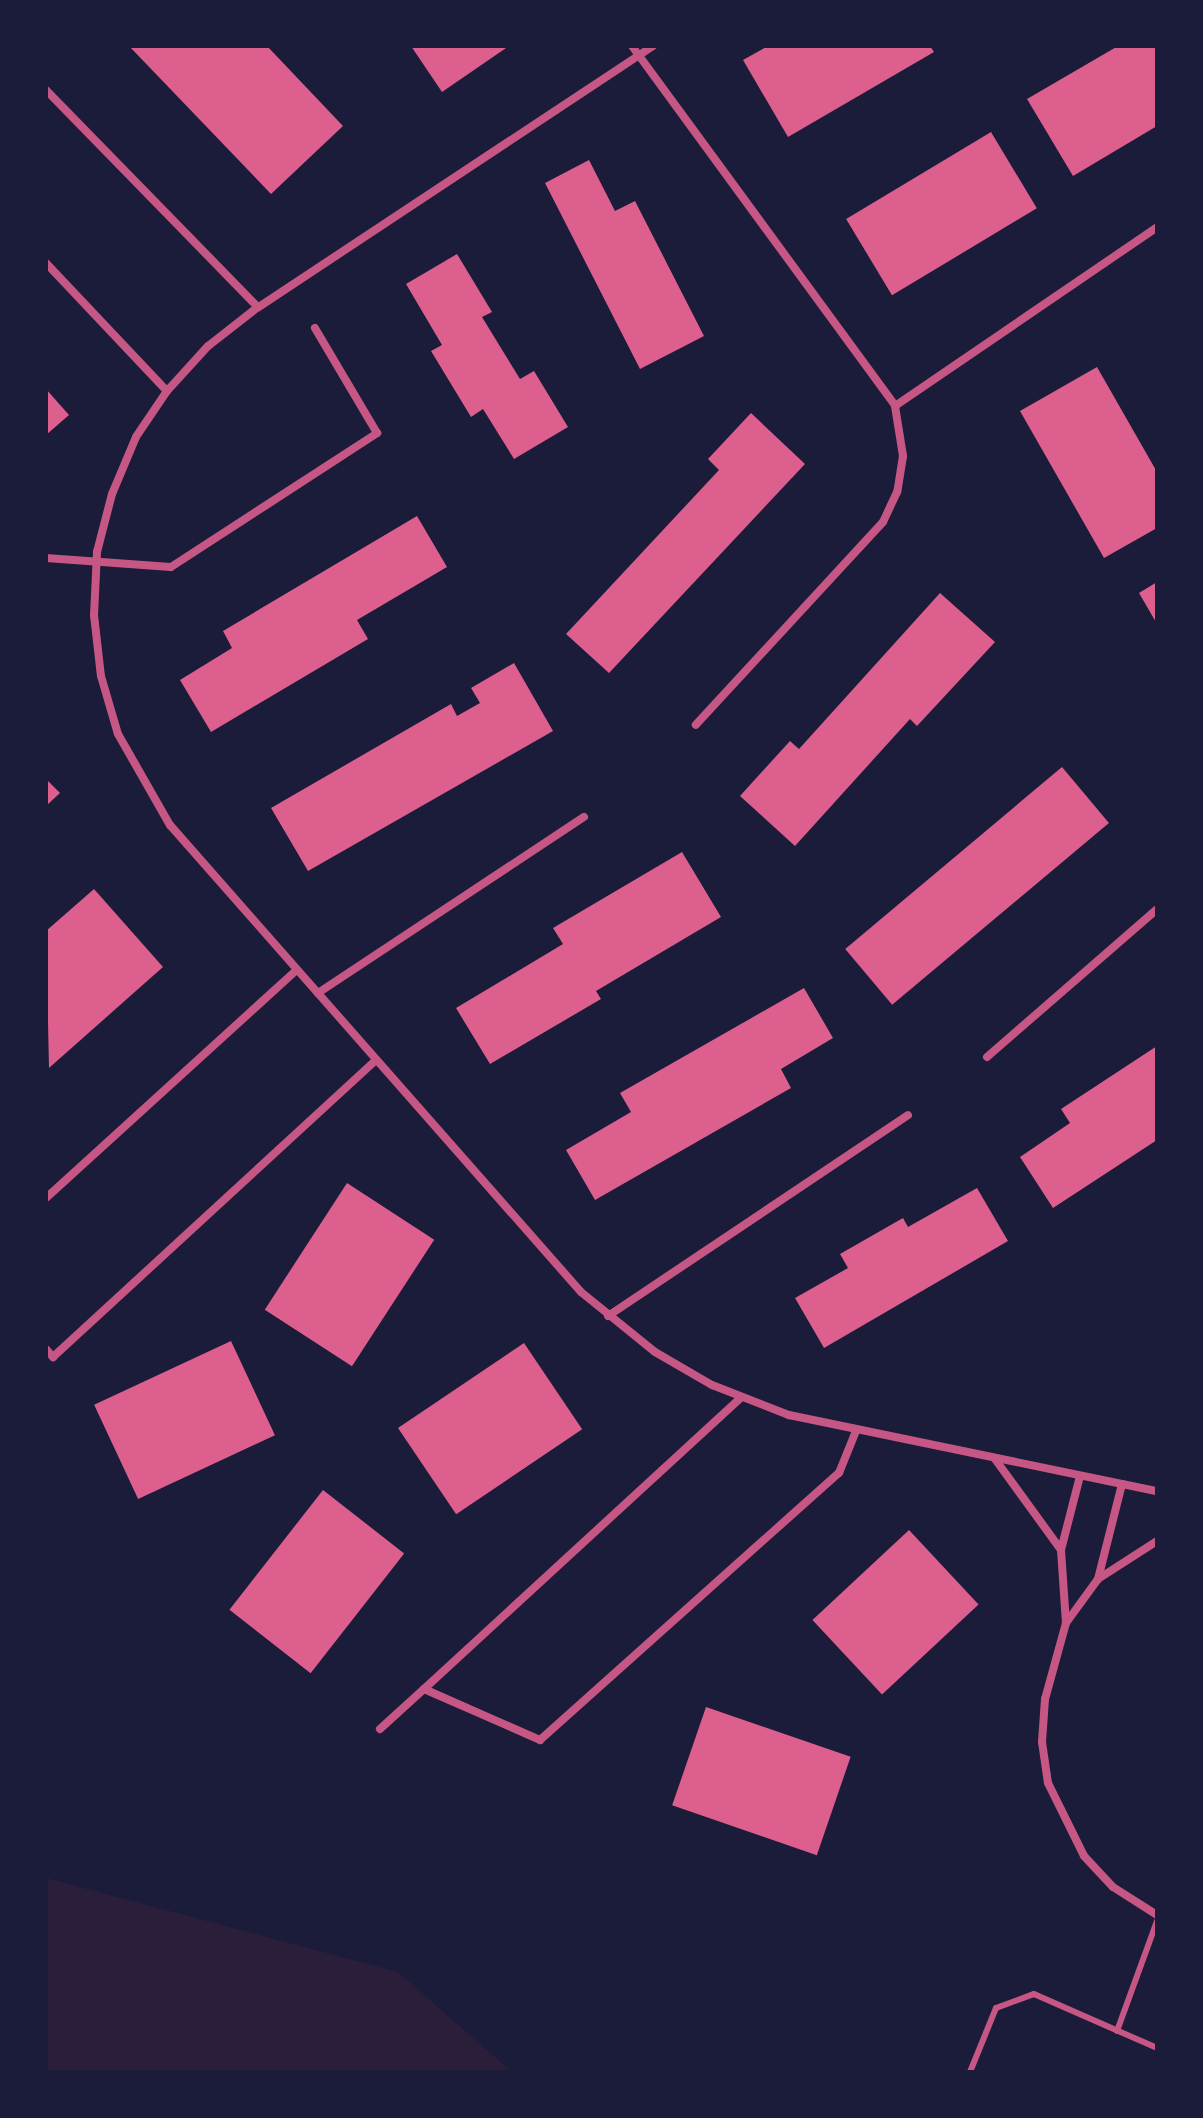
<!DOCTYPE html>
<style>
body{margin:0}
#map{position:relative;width:1203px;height:2118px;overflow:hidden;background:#1b1b3a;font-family:"Source Serif 4",serif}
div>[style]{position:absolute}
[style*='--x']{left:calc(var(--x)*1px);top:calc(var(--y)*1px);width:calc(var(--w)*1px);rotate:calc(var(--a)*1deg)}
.green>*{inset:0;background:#2a1e3b}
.building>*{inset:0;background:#dd5f8e;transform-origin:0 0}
.service>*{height:6px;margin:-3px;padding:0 3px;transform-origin:3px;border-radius:3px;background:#c65784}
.minor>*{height:8px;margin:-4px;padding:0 4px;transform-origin:4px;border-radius:4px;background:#c65784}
span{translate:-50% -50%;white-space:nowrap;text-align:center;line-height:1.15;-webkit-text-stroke:6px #1b1b3a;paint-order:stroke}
.frame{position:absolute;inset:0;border:48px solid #1b1b3a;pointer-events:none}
</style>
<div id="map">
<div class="green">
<div style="clip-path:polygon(46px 1878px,398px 1972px,512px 2072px,46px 2072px)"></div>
</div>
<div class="building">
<div style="clip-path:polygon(129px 46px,267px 46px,343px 126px,271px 194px)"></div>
<div style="clip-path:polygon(411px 46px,509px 46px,442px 92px)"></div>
<div style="clip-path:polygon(768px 46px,930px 46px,934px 52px,788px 137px,743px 60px)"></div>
<div style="clip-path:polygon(1118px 46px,1157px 46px,1157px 126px,1073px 176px,1027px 99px)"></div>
<div style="left:991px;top:132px;width:89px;height:169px;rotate:59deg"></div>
<div style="clip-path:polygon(589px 160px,615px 211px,635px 201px,704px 336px,640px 369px,545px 183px)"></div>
<div style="clip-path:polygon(457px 254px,492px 312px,482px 317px,520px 379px,534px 371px,568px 427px,514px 459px,483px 409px,471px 417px,431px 351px,442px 345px,406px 284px)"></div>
<div style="clip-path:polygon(1097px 367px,1157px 472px,1157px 528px,1104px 558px,1020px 411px)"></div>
<div style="clip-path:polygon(46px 389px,69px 415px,46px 435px)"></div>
<div style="clip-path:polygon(751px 413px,805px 464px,609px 673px,566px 634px,719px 470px,708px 459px)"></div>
<div style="clip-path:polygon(417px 516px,447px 567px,357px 620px,368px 639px,211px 732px,180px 680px,232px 648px,223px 631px)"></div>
<div style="clip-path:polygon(1157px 582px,1157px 624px,1139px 593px)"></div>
<div style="clip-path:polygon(940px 593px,995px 642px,917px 726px,910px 719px,795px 846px,740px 796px,790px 741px,799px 749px)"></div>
<div style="clip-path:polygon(514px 663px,553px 731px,308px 871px,271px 808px,451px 704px,457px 716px,480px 703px,471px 688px)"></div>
<div style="left:1062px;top:767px;width:73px;height:283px;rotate:50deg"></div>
<div style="clip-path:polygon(46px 779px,60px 793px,46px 806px)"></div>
<div style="clip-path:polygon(682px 852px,721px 917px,596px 991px,601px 999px,490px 1064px,456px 1008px,563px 944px,553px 928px)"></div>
<div style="clip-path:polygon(94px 889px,163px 967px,49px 1068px,46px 931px)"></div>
<div style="clip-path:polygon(804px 988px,833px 1038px,781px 1069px,791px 1088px,595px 1200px,566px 1150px,631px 1112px,620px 1093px)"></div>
<div style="clip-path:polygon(1157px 1046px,1157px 1140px,1053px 1208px,1020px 1157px,1070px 1123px,1061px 1109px)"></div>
<div style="left:347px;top:1183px;width:104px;height:151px;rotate:33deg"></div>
<div style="clip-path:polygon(977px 1188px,1008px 1241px,824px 1348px,795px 1298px,848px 1268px,840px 1254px,903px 1218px,908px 1227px)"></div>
<div style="left:231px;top:1341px;width:104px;height:151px;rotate:65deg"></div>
<div style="left:524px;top:1343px;width:104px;height:152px;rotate:56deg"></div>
<div style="left:323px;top:1490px;width:103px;height:152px;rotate:38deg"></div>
<div style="left:909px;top:1530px;width:102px;height:132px;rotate:47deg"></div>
<div style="left:706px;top:1707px;width:153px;height:104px;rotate:19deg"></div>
</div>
<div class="service">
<div style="--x:1117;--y:2031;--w:117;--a:-70"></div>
<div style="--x:970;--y:2072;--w:69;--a:-67.9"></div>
<div style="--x:996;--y:2008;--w:40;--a:-20.2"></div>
<div style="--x:1034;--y:1994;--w:134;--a:23.7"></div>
</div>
<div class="minor">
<div style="--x:632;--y:46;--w:446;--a:53.8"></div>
<div style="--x:895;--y:406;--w:51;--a:80.9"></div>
<div style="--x:903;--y:456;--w:36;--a:99"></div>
<div style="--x:897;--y:492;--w:33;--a:115"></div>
<div style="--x:883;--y:522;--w:276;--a:132.7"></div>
<div style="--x:653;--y:46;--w:473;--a:146.5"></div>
<div style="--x:258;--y:307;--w:63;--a:142"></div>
<div style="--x:208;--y:346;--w:61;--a:132.3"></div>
<div style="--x:167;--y:391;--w:55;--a:124"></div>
<div style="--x:136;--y:437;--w:62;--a:112.8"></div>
<div style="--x:112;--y:494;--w:60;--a:104.5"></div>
<div style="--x:97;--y:552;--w:63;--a:92.7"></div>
<div style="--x:94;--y:615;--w:61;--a:83.5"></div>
<div style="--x:101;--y:676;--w:60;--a:73.7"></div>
<div style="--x:118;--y:734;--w:105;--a:60.3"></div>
<div style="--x:170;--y:825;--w:622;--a:48.65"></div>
<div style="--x:581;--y:1292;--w:95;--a:39"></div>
<div style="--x:655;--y:1352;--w:66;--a:30.1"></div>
<div style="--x:712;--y:1385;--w:83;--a:21.3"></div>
<div style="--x:789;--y:1415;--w:376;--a:11.7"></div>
<div style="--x:46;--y:90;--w:303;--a:45.7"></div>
<div style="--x:46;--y:263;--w:176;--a:46.6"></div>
<div style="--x:895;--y:406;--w:317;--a:-34.3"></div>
<div style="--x:46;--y:558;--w:125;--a:4.1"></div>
<div style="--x:171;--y:567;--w:246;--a:-33"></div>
<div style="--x:377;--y:433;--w:122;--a:-120.6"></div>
<div style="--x:318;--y:993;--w:319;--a:-33.5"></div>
<div style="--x:987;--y:1057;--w:225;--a:-41"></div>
<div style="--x:46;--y:1198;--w:339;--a:-42.3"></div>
<div style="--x:608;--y:1316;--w:361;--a:-33.8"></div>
<div style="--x:46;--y:1349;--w:11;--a:49"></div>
<div style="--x:53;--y:1357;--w:439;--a:-42.6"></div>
<div style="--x:995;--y:1459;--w:112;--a:54"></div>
<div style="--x:1080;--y:1476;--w:76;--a:104.4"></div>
<div style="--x:1061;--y:1550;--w:73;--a:86.1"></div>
<div style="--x:1066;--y:1623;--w:79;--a:105.4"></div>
<div style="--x:1045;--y:1699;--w:43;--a:94"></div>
<div style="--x:1042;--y:1742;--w:41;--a:81.7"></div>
<div style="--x:1048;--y:1783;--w:81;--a:63.7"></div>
<div style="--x:1084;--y:1856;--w:42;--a:46.9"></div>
<div style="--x:1113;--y:1887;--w:52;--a:32.5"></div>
<div style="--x:1098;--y:1579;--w:98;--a:-75.8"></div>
<div style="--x:1066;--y:1623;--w:54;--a:-54"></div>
<div style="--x:1098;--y:1579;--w:70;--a:-32.8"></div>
<div style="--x:424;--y:1689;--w:430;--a:-42.6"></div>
<div style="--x:380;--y:1729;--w:59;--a:-42.3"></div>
<div style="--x:424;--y:1689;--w:127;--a:23.7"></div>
<div style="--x:540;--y:1740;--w:401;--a:-41.8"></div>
<div style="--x:839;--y:1473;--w:45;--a:-68"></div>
</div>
<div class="frame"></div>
</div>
